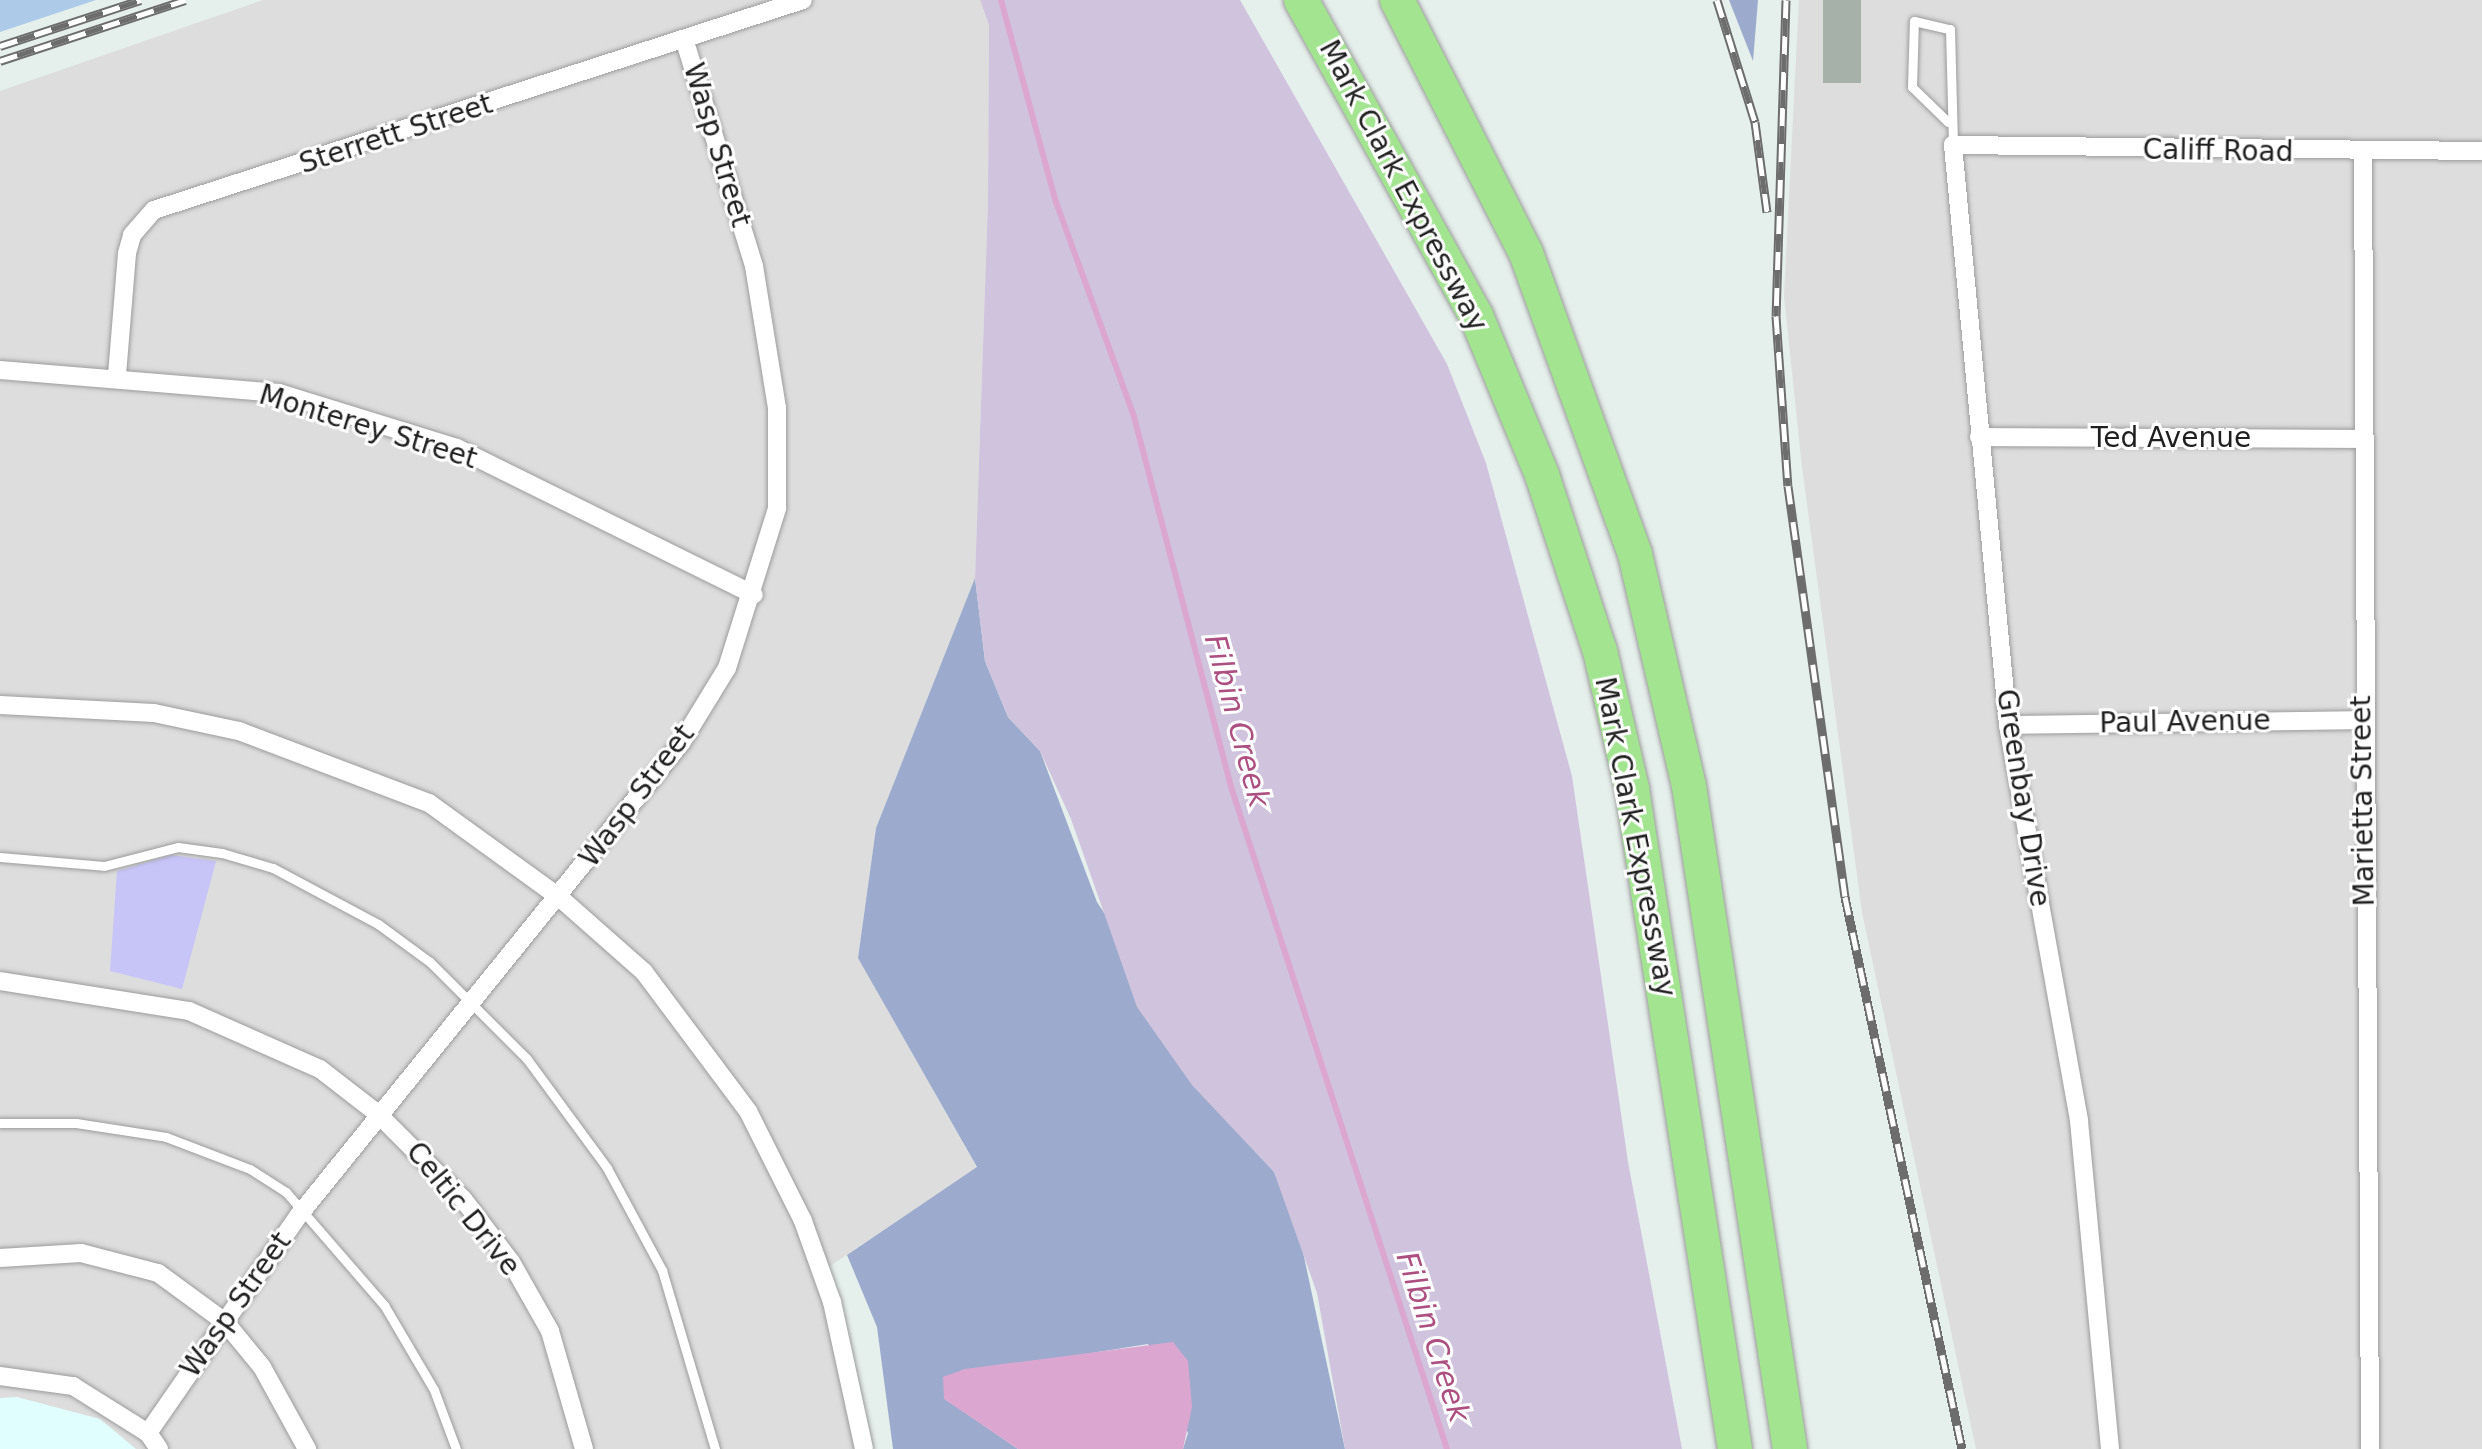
<!DOCTYPE html>
<style>
body{margin:0}
#map{position:relative;width:2482px;height:1449px;overflow:hidden;background:#e5efec;font-family:"DejaVu Sans",sans-serif}
div>[style]{position:absolute}
[style*='--x']{left:calc(var(--x)*1px);top:calc(var(--y)*1px);width:calc(var(--w)*1px);rotate:calc(var(--a)*1deg)}
.residential>*{inset:0;background:#dcdddc}
.education>*{inset:0;background:#e0fefd}
.grass>*{inset:0;background:#adcbe8}
.forest>*{inset:0;background:#9cabcd}
.wetland>*{inset:0;background:#d0c3dd}
.park>*{inset:0;background:#c7c4f8}
.water>*{inset:0;background:#dba7d1}
.stream>*{height:6px;margin:-3px;padding:0 3px;transform-origin:3px;border-radius:3px;background:#dba7d1}
.building>*{inset:0;background:#a5b1a9;transform-origin:0 0}
.roads{filter:drop-shadow(0 0 2px #9c9c9c) drop-shadow(0 0 2px #9c9c9c)}
.lane>*{height:9px;margin:-4.5px;padding:0 4.5px;transform-origin:4.5px;border-radius:4.5px;background:#fff}
.street>*{height:18px;margin:-9px;padding:0 9px;transform-origin:9px;border-radius:9px;background:#fff}
.highway>*{height:34px;margin:-17px;padding:0 17px;transform-origin:17px;border-radius:17px;background:#a2e490}
.rail>*{height:9px;margin-top:-4.5px;transform-origin:0;background:repeating-linear-gradient(90deg,#fff 0 18px,#6d6d6d 0 36px);box-sizing:border-box;border-block:2px solid #6d6d6d}
span{translate:-50% -50%;white-space:nowrap;text-align:center;line-height:1.15;-webkit-text-stroke:6px #fff;paint-order:stroke}
.street-label{font-size:28px;color:#1f1f1f}
.water-label{font-size:30px;color:#ac4e7f;font-style:italic}
</style>
<div id="map">
<div class="residential">
<div style="clip-path:polygon(263px 0,980px 0,989px 25px,988px 200px,975px 578px,876px 828px,858px 957px,977px 1168px,821px 1272px,864px 1449px,0 1449px,0 91px)"></div>
<div style="clip-path:polygon(1799px 0,2482px 0,2482px 1449px,1976px 1449px,1862px 912px,1802px 467px,1784px 296px)"></div>
</div>
<div class="education">
<div style="clip-path:polygon(17px 1397px,100px 1419px,136px 1449px,0 1449px,0 1398px)"></div>
</div>
<div class="grass">
<div style="clip-path:polygon(0 0,96px 0,0 32px)"></div>
</div>
<div class="forest">
<div style="clip-path:polygon(1729px 0,1758px 0,1753px 61px)"></div>
<div style="clip-path:polygon(975px 578px,985px 661px,1008px 717px,1040px 751px,1097px 902px,1274px 1172px,1297px 1224px,1345px 1449px,1183px 1449px,1188px 1433px,1148px 1344px,944px 1377px,945px 1399px,1018px 1449px,893px 1449px,877px 1327px,847px 1255px,977px 1167px,858px 958px,876px 828px)"></div>
</div>
<div class="wetland">
<div style="clip-path:polygon(980px 0,1240px 0,1447px 364px,1486px 463px,1572px 776px,1628px 1162px,1682px 1449px,1345px 1449px,1317px 1293px,1274px 1172px,1192px 1085px,1137px 1007px,1071px 819px,1040px 751px,1008px 717px,985px 661px,975px 578px,988px 200px,989px 25px)"></div>
</div>
<div class="park">
<div style="clip-path:polygon(171px 855px,216px 861px,182px 989px,110px 971px,117px 871px)"></div>
</div>
<div class="water">
<div style="clip-path:polygon(1173px 1342px,1188px 1361px,1192px 1407px,1183px 1449px,1018px 1449px,944px 1399px,943px 1377px,965px 1369px)"></div>
</div>
<div class="stream">
<div style="--x:1001;--y:0;--w:209;--a:74.8"></div>
<div style="--x:1056;--y:202;--w:225;--a:70"></div>
<div style="--x:1133;--y:413;--w:390;--a:75.3"></div>
<div style="--x:1232;--y:790;--w:693;--a:71.93"></div>
</div>
<div class="building">
<div style="left:1823px;top:0;width:38px;height:83px"></div>
</div>
<div class="roads">
<div class="lane">
<div style="--x:1948;--y:122;--w:50;--a:-135.8"></div>
<div style="--x:1912;--y:87;--w:66;--a:-88.3"></div>
<div style="--x:1914;--y:21;--w:37;--a:13"></div>
<div style="--x:1950;--y:29;--w:116;--a:88.5"></div>
<div style="--x:0;--y:857;--w:104;--a:4.9"></div>
<div style="--x:104;--y:866;--w:76;--a:-14.4"></div>
<div style="--x:178;--y:847;--w:44;--a:7.8"></div>
<div style="--x:222;--y:853;--w:53;--a:16.4"></div>
<div style="--x:273;--y:868;--w:119;--a:28.1"></div>
<div style="--x:378;--y:924;--w:64;--a:36.2"></div>
<div style="--x:430;--y:962;--w:137;--a:45"></div>
<div style="--x:527;--y:1059;--w:135;--a:53.7"></div>
<div style="--x:607;--y:1168;--w:116;--a:61.7"></div>
<div style="--x:662;--y:1270;--w:187;--a:73.5"></div>
<div style="--x:0;--y:1123;--w:76;--a:0"></div>
<div style="--x:76;--y:1123;--w:91;--a:8.8"></div>
<div style="--x:166;--y:1137;--w:90;--a:20.9"></div>
<div style="--x:250;--y:1169;--w:43;--a:32.6"></div>
<div style="--x:286;--y:1192;--w:150;--a:49.1"></div>
<div style="--x:384;--y:1305;--w:99;--a:59.5"></div>
<div style="--x:434;--y:1390;--w:63;--a:69.6"></div>
</div>
<div class="street">
<div style="--x:2363;--y:154;--w:1295;--a:89.69"></div>
<div style="--x:0;--y:370;--w:280;--a:4.7"></div>
<div style="--x:279;--y:393;--w:186;--a:17.2"></div>
<div style="--x:457;--y:448;--w:331;--a:26.3"></div>
<div style="--x:117;--y:375;--w:122;--a:-85.3"></div>
<div style="--x:127;--y:253;--w:19;--a:-74"></div>
<div style="--x:132;--y:235;--w:33;--a:-49"></div>
<div style="--x:154;--y:210;--w:682;--a:-17.93"></div>
<div style="--x:1979;--y:437;--w:384;--a:0.3"></div>
<div style="--x:0;--y:705;--w:154;--a:3"></div>
<div style="--x:154;--y:713;--w:87;--a:12"></div>
<div style="--x:239;--y:731;--w:203;--a:20.8"></div>
<div style="--x:429;--y:803;--w:160;--a:35.9"></div>
<div style="--x:559;--y:897;--w:113;--a:41.4"></div>
<div style="--x:644;--y:972;--w:174;--a:53.2"></div>
<div style="--x:748;--y:1111;--w:123;--a:63.4"></div>
<div style="--x:803;--y:1221;--w:86;--a:70.3"></div>
<div style="--x:832;--y:1302;--w:150;--a:77.7"></div>
<div style="--x:2008;--y:725;--w:354;--a:-0.8"></div>
<div style="--x:0;--y:981;--w:191;--a:9"></div>
<div style="--x:189;--y:1011;--w:143;--a:23.9"></div>
<div style="--x:320;--y:1069;--w:72;--a:37.7"></div>
<div style="--x:377;--y:1113;--w:122;--a:45"></div>
<div style="--x:463;--y:1199;--w:79;--a:52.7"></div>
<div style="--x:511;--y:1262;--w:79;--a:60.5"></div>
<div style="--x:550;--y:1331;--w:123;--a:73.9"></div>
<div style="--x:0;--y:1258;--w:81;--a:-3.5"></div>
<div style="--x:81;--y:1253;--w:80;--a:14.6"></div>
<div style="--x:158;--y:1273;--w:83;--a:36.2"></div>
<div style="--x:225;--y:1322;--w:58;--a:50.6"></div>
<div style="--x:262;--y:1367;--w:94;--a:61.2"></div>
<div style="--x:0;--y:1376;--w:74;--a:7.8"></div>
<div style="--x:73;--y:1386;--w:89;--a:32.1"></div>
<div style="--x:148;--y:1433;--w:19;--a:55"></div>
<div style="--x:148;--y:1433;--w:265;--a:-55.3"></div>
<div style="--x:299;--y:1215;--w:607;--a:-51.02"></div>
<div style="--x:681;--y:743;--w:88;--a:-58.5"></div>
<div style="--x:727;--y:668;--w:168;--a:-72.6"></div>
<div style="--x:777;--y:508;--w:100;--a:-90"></div>
<div style="--x:777;--y:408;--w:144;--a:-99.2"></div>
<div style="--x:754;--y:266;--w:234;--a:-107.1"></div>
<div style="--x:2110;--y:1449;--w:330;--a:-95.4"></div>
<div style="--x:2079;--y:1120;--w:401;--a:-100.2"></div>
<div style="--x:2008;--y:725;--w:583;--a:-95.42"></div>
<div style="--x:1953;--y:145;--w:529;--a:0.65"></div>
</div>
<div class="highway">
<div style="--x:1301;--y:0;--w:363;--a:61"></div>
<div style="--x:1477;--y:318;--w:170;--a:67.5"></div>
<div style="--x:1542;--y:475;--w:185;--a:71.8"></div>
<div style="--x:1600;--y:651;--w:142;--a:76.9"></div>
<div style="--x:1632;--y:789;--w:668;--a:81.13"></div>
<div style="--x:1397;--y:0;--w:284;--a:63"></div>
<div style="--x:1526;--y:253;--w:320;--a:70.1"></div>
<div style="--x:1635;--y:554;--w:238;--a:76.9"></div>
<div style="--x:1689;--y:786;--w:671;--a:81.34"></div>
</div>
</div>
<div class="rail">
<div style="--x:1717;--y:0;--w:128;--a:72.7"></div>
<div style="--x:1755;--y:122;--w:91;--a:82.4"></div>
<div style="--x:1786;--y:0;--w:316;--a:91.8"></div>
<div style="--x:1776;--y:316;--w:170;--a:86"></div>
<div style="--x:1788;--y:486;--w:415;--a:82.1"></div>
<div style="--x:1845;--y:897;--w:564;--a:78.03"></div>
<div style="--x:0;--y:46;--w:148;--a:-18.1"></div>
<div style="--x:0;--y:61;--w:195;--a:-18.2"></div>
</div>
<div class="street-label">
<span style="left:396px;top:134px;rotate:-18deg">Sterrett Street</span>
<span style="left:717px;top:145px;rotate:73deg">Wasp Street</span>
<span style="left:2218px;top:151px;rotate:1deg">Califf Road</span>
<span style="left:1403px;top:186px;rotate:62deg">Mark Clark Expressway</span>
<span style="left:368px;top:427px;rotate:17deg">Monterey Street</span>
<span style="left:2171px;top:438px">Ted Avenue</span>
<span style="left:2185px;top:722px;rotate:-1deg">Paul Avenue</span>
<span style="left:637px;top:796px;rotate:-53deg">Wasp Street</span>
<span style="left:2023px;top:798px;rotate:81deg">Greenbay Drive</span>
<span style="left:2363px;top:801px;rotate:-91deg">Marietta Street</span>
<span style="left:1635px;top:837px;rotate:79deg">Mark Clark Expressway</span>
<span style="left:463px;top:1209px;rotate:51deg">Celtic Drive</span>
<span style="left:236px;top:1305px;rotate:-55deg">Wasp Street</span>
</div>
<div class="water-label">
<span style="left:1237px;top:721px;rotate:75deg">Filbin Creek</span>
<span style="left:1433px;top:1337px;rotate:72deg">Filbin Creek</span>
</div>
</div>
